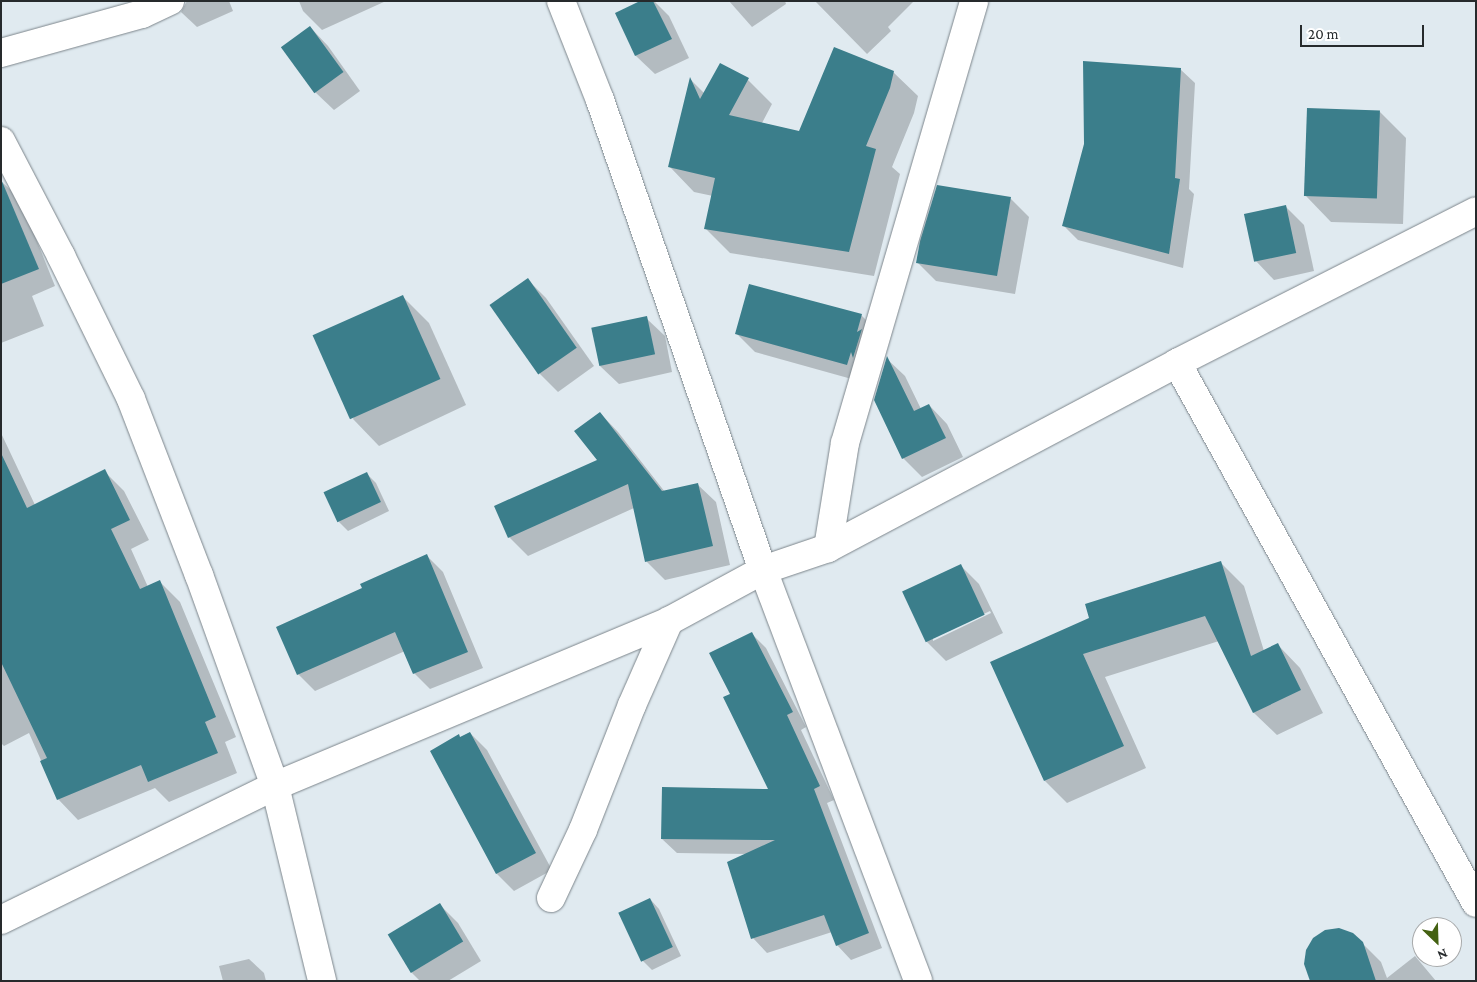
<!DOCTYPE html>
<style>
body{margin:0}
#map{position:relative;width:1477px;height:982px;overflow:hidden;background:#e0eaf0;font-family:"Crimson Pro",serif}
div>[style]{position:absolute}
[style*='--x']{left:calc(var(--x)*1px);top:calc(var(--y)*1px);width:calc(var(--w)*1px);rotate:calc(var(--a)*1deg)}
.shadow>*{inset:0;background:#0003}
.building>*{inset:0;background:#3b7e8b;transform-origin:0 0}
.roads{filter:drop-shadow(0 0 1px #7c858b) drop-shadow(0 0 1px #7c858b)}
.minor>*{height:28px;margin:-14px;padding:0 14px;transform-origin:14px;border-radius:14px;background:#fff}
span{translate:-50% -50%;white-space:nowrap;text-align:center;line-height:1.15;-webkit-text-stroke:4px #fff;paint-order:stroke}
.frame{position:absolute;inset:0;border:2px solid #262a2c;pointer-events:none}
.north{position:absolute;left:1412px;top:917px;width:50px;height:50px;box-sizing:border-box;background:#fff;border:1px solid #a8aaab;border-radius:50%;rotate:156deg;font-size:14px;font-weight:700;line-height:20px;text-align:center;color:#262a2c}
.north::after{content:'';display:block;margin:auto;width:18px;height:22px;background:#446112;clip-path:polygon(50% 0,100% 100%,50% 72%,0 100%)}
.scale{position:absolute;left:1300px;top:25px;width:124px;height:22px;box-sizing:border-box;border:2px solid #262a2c;border-top:0;padding-left:6px;font-size:15px;line-height:18px;white-space:nowrap;color:#262a2c;-webkit-text-stroke:4px #fff;paint-order:stroke}
</style>
<div id="map">
<div class="shadow">
<div style="clip-path:polygon(187px 1px,229px 1px,233px 11px,197px 27px,181px 12px)"></div>
<div style="clip-path:polygon(299px 1px,386px 1px,322px 30px,303px 11px)"></div>
<div style="clip-path:polygon(643px 1px,654px 1px,669px 16px,689px 58px,655px 74px,636px 56px,616px 14px)"></div>
<div style="clip-path:polygon(729px 1px,785px 1px,786px 4px,752px 27px)"></div>
<div style="clip-path:polygon(815px 1px,914px 1px,888px 27px,891px 31px,867px 54px)"></div>
<div style="clip-path:polygon(310px 27px,328px 46px,360px 91px,334px 110px,315px 92px)"></div>
<div style="clip-path:polygon(1180px 69px,1195px 83px,1189px 189px,1194px 194px,1183px 268px,1078px 240px,1064px 226px)"></div>
<div style="clip-path:polygon(893px 72px,918px 96px,914px 113px,892px 167px,900px 174px,874px 276px,730px 253px,705px 228px,713px 196px,694px 192px,670px 167px,690px 79px,705px 94px,748px 80px,772px 104px,762px 123px,800px 132px)"></div>
<div style="clip-path:polygon(1380px 112px,1406px 138px,1403px 224px,1331px 222px,1305px 195px)"></div>
<div style="clip-path:polygon(2px 182px,20px 199px,55px 286px,32px 296px,44px 326px,1px 343px)"></div>
<div style="clip-path:polygon(1010px 198px,1029px 217px,1015px 294px,936px 281px,918px 263px)"></div>
<div style="clip-path:polygon(1285px 206px,1304px 225px,1314px 271px,1274px 280px,1256px 261px)"></div>
<div style="clip-path:polygon(528px 280px,546px 298px,594px 366px,558px 392px,540px 374px)"></div>
<div style="clip-path:polygon(403px 297px,429px 323px,466px 405px,379px 446px,353px 419px)"></div>
<div style="clip-path:polygon(861px 315px,879px 333px,866px 383px,755px 352px,737px 334px)"></div>
<div style="clip-path:polygon(646px 318px,665px 336px,672px 372px,619px 384px,600px 366px)"></div>
<div style="clip-path:polygon(887px 359px,905px 376px,921px 409px,929px 405px,947px 424px,963px 457px,922px 477px,903px 458px)"></div>
<div style="clip-path:polygon(600px 413px,618px 432px,665px 492px,697px 484px,716px 502px,730px 565px,665px 580px,647px 562px,634px 508px,528px 556px,509px 537px,599px 461px)"></div>
<div style="clip-path:polygon(1px 433px,35px 505px,104px 471px,124px 491px,149px 540px,131px 549px,148px 587px,160px 582px,180px 602px,236px 737px,225px 742px,237px 773px,169px 802px,155px 788px,78px 820px,58px 799px,29px 733px,4px 746px,1px 743px)"></div>
<div style="clip-path:polygon(367px 474px,376px 483px,389px 511px,348px 531px,339px 522px)"></div>
<div style="clip-path:polygon(426px 555px,443px 572px,483px 668px,430px 689px,414px 673px,405px 651px,315px 691px,298px 674px,278px 628px,364px 589px)"></div>
<div style="clip-path:polygon(1221px 563px,1244px 586px,1264px 651px,1278px 645px,1300px 668px,1323px 713px,1277px 735px,1254px 713px,1219px 641px,1105px 677px,1146px 768px,1067px 803px,1045px 781px,1091px 619px)"></div>
<div style="clip-path:polygon(evenodd,961px 566px,979px 584px,1003px 633px,946px 661px,927px 642px,904px 593px,961px 566px,990px 611px,991px 613px,933px 641px,933px 638px,990px 611px)"></div>
<div style="clip-path:polygon(751px 633px,766px 648px,806px 727px,801px 730px,834px 800px,827px 803px,882px 948px,851px 960px,837px 945px,832px 932px,767px 953px,753px 938px,748px 854px,677px 853px,662px 839px,770px 790px,732px 694px)"></div>
<div style="clip-path:polygon(470px 733px,487px 750px,552px 870px,514px 891px,497px 874px,431px 751px)"></div>
<div style="clip-path:polygon(650px 899px,659px 909px,681px 956px,652px 970px,643px 961px)"></div>
<div style="clip-path:polygon(439px 904px,458px 923px,481px 961px,448px 981px,420px 981px,412px 973px)"></div>
<div style="clip-path:polygon(1362px 943px,1381px 962px,1387px 978px,1415px 956px,1436px 981px,1314px 981px)"></div>
<div style="clip-path:polygon(249px 959px,264px 973px,266px 981px,223px 981px,219px 966px)"></div>
</div>
<div class="building">
<div style="clip-path:polygon(640px 1px,653px 1px,672px 39px,635px 56px,615px 13px)"></div>
<div style="left:310px;top:26px;width:57px;height:36px;rotate:54deg"></div>
<div style="clip-path:polygon(834px 47px,894px 71px,890px 88px,866px 146px,876px 149px,849px 252px,704px 229px,715px 178px,668px 167px,690px 77px,700px 99px,720px 63px,749px 78px,729px 115px,799px 131px)"></div>
<div style="clip-path:polygon(1083px 61px,1181px 68px,1175px 178px,1180px 179px,1169px 254px,1062px 226px,1084px 144px)"></div>
<div style="left:1307px;top:108px;width:73px;height:88px;rotate:2deg"></div>
<div style="clip-path:polygon(1px 179px,39px 269px,1px 284px)"></div>
<div style="clip-path:polygon(937px 185px,1011px 197px,997px 276px,916px 263px,920px 241px)"></div>
<div style="left:1286px;top:205px;width:49px;height:43px;rotate:78deg"></div>
<div style="left:528px;top:278px;width:85px;height:47px;rotate:55deg"></div>
<div style="clip-path:polygon(749px 284px,862px 314px,857px 332px,862px 329px,853px 358px,851px 352px,847px 365px,735px 334px)"></div>
<div style="left:403px;top:295px;width:92px;height:99px;rotate:66deg"></div>
<div style="left:647px;top:316px;width:39px;height:57px;rotate:78deg"></div>
<div style="clip-path:polygon(887px 356px,914px 411px,929px 404px,946px 438px,902px 459px,874px 400px)"></div>
<div style="clip-path:polygon(600px 412px,662px 491px,698px 483px,713px 546px,645px 562px,628px 484px,508px 538px,494px 506px,597px 460px,574px 431px)"></div>
<div style="clip-path:polygon(1px 453px,27px 508px,105px 469px,130px 520px,111px 529px,140px 589px,160px 580px,216px 717px,205px 722px,218px 753px,148px 782px,141px 765px,57px 800px,40px 761px,47px 758px,1px 662px)"></div>
<div style="left:367px;top:472px;width:33px;height:48px;rotate:65deg"></div>
<div style="clip-path:polygon(427px 554px,468px 652px,413px 674px,395px 632px,297px 675px,276px 627px,362px 588px,360px 584px)"></div>
<div style="clip-path:polygon(1221px 561px,1251px 656px,1278px 643px,1301px 690px,1253px 713px,1205px 616px,1083px 654px,1124px 746px,1044px 781px,990px 662px,1089px 618px,1085px 604px)"></div>
<div style="left:961px;top:564px;width:56px;height:65px;rotate:65deg"></div>
<div style="clip-path:polygon(752px 632px,793px 712px,787px 715px,820px 786px,814px 789px,869px 933px,836px 946px,824px 915px,751px 939px,727px 862px,775px 840px,661px 839px,662px 787px,768px 789px,723px 697px,730px 694px,709px 653px)"></div>
<div style="clip-path:polygon(470px 732px,536px 853px,496px 874px,430px 751px,459px 734px,460px 737px)"></div>
<div style="left:650px;top:898px;width:54px;height:35px;rotate:65deg"></div>
<div style="left:440px;top:903px;width:45px;height:61px;rotate:59deg"></div>
<div style="clip-path:polygon(1339px 928px,1353px 933px,1363px 942px,1376px 981px,1310px 981px,1304px 964px,1306px 950px,1313px 938px,1325px 930px)"></div>
</div>
<div class="roads">
<div class="minor">
<div style="--x:561;--y:1;--w:106;--a:68.5"></div>
<div style="--x:600;--y:100;--w:497;--a:70.9"></div>
<div style="--x:763;--y:570;--w:439;--a:69.3"></div>
<div style="--x:1;--y:53;--w:146;--a:-15.5"></div>
<div style="--x:142;--y:14;--w:31;--a:-25"></div>
<div style="--x:1;--y:141;--w:130;--a:62.4"></div>
<div style="--x:61;--y:256;--w:159;--a:63.9"></div>
<div style="--x:131;--y:399;--w:189;--a:68.9"></div>
<div style="--x:199;--y:575;--w:224;--a:70.2"></div>
<div style="--x:275;--y:786;--w:201;--a:76.4"></div>
<div style="--x:1177;--y:363;--w:617;--a:61.03"></div>
<div style="--x:828;--y:548;--w:106;--a:-80.8"></div>
<div style="--x:845;--y:443;--w:460;--a:-73.7"></div>
<div style="--x:551;--y:898;--w:75;--a:-64.8"></div>
<div style="--x:583;--y:830;--w:134;--a:-68.6"></div>
<div style="--x:632;--y:705;--w:92;--a:-66.2"></div>
<div style="--x:1;--y:920;--w:305;--a:-26.1"></div>
<div style="--x:275;--y:786;--w:427;--a:-22.7"></div>
<div style="--x:669;--y:621;--w:107;--a:-28.5"></div>
<div style="--x:763;--y:570;--w:69;--a:-18.7"></div>
<div style="--x:828;--y:548;--w:395;--a:-27.9"></div>
<div style="--x:1177;--y:363;--w:335;--a:-26.9"></div>
</div>
</div>
<div class="frame"></div>
<div class="north">N</div>
<div class="scale">20 m</div>
</div>
